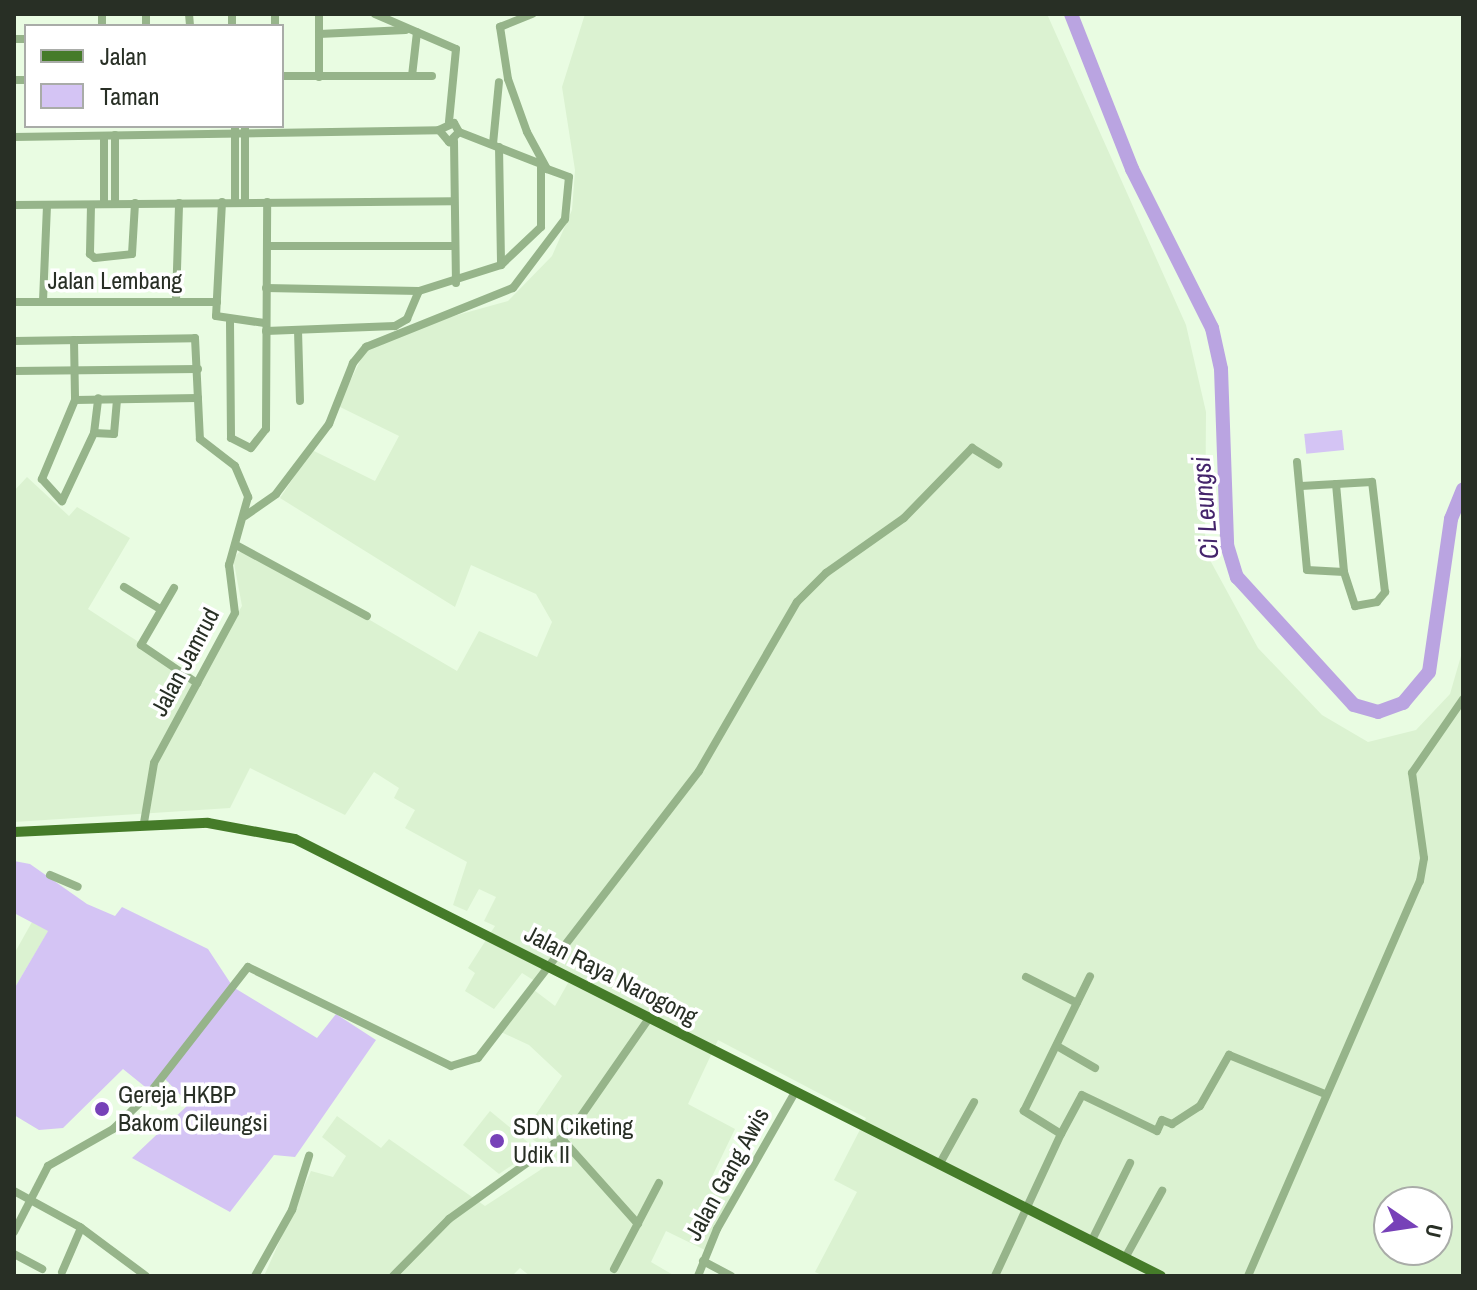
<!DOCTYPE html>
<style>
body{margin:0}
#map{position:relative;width:1477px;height:1290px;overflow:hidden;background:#e9fce2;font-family:"Archivo Narrow",sans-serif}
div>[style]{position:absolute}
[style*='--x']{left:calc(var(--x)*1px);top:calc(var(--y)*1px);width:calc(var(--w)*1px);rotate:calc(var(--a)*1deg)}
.built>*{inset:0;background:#dbf2d1}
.green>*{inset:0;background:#d4c4f4;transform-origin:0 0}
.river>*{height:14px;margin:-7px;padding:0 7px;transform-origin:7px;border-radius:7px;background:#baa4e1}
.minor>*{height:8px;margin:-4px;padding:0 4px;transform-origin:4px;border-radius:4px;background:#96b48a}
.major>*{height:10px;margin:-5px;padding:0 5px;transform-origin:5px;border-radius:5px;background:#457b29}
.dots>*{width:22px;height:22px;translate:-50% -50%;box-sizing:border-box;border:4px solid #fff;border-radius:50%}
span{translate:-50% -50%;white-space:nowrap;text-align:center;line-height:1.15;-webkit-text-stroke:7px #fff;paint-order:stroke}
.street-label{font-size:24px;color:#282f25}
.poi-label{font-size:24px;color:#282f25}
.left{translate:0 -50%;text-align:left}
.water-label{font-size:26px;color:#44246b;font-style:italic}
.frame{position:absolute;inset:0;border:16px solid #282f25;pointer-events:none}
.legend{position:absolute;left:24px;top:24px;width:260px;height:104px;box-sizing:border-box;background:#fff;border:2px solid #a9aca8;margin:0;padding:10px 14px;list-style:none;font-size:24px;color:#282f25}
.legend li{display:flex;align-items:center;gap:16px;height:40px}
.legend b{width:40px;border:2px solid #a9aca8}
.north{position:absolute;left:1373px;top:1186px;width:80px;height:80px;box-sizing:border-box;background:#fff;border:2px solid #a9aca8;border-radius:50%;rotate:103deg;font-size:22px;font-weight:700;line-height:32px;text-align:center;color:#282f25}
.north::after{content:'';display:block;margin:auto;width:28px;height:36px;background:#7741b8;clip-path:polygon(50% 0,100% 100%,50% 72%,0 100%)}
</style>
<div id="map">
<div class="built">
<div style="clip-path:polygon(evenodd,585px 14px,1047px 14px,1186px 325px,1206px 412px,1205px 551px,1258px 648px,1322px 715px,1368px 742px,1416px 730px,1450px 694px,1463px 649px,1463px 1276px,824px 1276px,815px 1272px,857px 1192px,834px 1180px,866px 1118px,718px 1040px,688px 1104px,735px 1129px,708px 1185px,736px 1199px,709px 1252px,666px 1231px,651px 1262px,675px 1276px,530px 1276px,520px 1268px,512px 1276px,264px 1276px,311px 1171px,333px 1177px,346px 1156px,322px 1137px,337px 1116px,381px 1148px,389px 1139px,485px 1206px,557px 1159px,524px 1132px,562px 1076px,529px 1045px,501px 1032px,534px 990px,555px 1006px,568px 983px,549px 972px,538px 983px,522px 973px,494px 1009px,465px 991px,475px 973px,468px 968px,495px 926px,484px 921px,496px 897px,479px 889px,467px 911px,453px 905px,467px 862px,405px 828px,415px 810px,394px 798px,399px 788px,374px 772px,345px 815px,250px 768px,230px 808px,14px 822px,14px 491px,27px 477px,69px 516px,77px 507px,130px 538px,88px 609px,197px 680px,242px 606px,233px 558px,245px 547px,457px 671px,479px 631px,537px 657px,552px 622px,536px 594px,471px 565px,455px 607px,280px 498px,312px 450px,375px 481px,399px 436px,338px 406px,366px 349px,389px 334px,508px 301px,552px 256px,572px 210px,575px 170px,562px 87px,585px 14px,1389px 1202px,1437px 1202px,1437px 1250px,1389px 1250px,1389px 1202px)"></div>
<div style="clip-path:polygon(32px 922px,49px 930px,14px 989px,14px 954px)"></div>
<div style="clip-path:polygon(490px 1111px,536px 1149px,499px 1174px,463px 1145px)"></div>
</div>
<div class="green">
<div style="left:1342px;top:430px;width:20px;height:38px;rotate:84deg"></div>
<div style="clip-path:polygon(14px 861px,30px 864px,87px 904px,115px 916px,122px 907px,208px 949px,233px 987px,317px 1038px,336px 1014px,376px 1040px,295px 1157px,274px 1155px,230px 1212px,132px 1158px,189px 1104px,165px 1079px,149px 1090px,123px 1069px,63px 1128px,39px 1130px,14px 1115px,14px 989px,48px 931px,14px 913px)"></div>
</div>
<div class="river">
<div style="--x:1071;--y:14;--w:167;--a:68.5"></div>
<div style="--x:1132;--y:169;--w:178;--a:63.3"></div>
<div style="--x:1212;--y:328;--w:42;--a:77.6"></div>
<div style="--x:1221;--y:369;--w:176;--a:88"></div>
<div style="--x:1227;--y:545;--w:34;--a:73"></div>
<div style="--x:1237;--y:577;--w:173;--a:47.6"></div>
<div style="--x:1354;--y:705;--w:25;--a:16"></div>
<div style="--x:1378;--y:712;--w:27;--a:-20"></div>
<div style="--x:1403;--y:703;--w:40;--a:-50"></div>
<div style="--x:1429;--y:672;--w:155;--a:-81.8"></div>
<div style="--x:1451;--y:519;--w:32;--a:-68"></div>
</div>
<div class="minor">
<div style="--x:102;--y:14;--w:12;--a:90"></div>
<div style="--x:146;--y:14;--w:12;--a:90"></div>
<div style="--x:189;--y:14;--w:12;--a:85"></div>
<div style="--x:232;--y:14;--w:12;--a:90"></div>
<div style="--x:275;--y:14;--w:12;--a:90"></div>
<div style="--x:319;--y:14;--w:63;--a:90"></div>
<div style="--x:375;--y:14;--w:88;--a:23.4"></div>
<div style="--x:456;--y:49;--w:73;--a:95.5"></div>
<div style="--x:319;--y:34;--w:87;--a:-2.6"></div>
<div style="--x:14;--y:39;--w:12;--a:0"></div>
<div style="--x:282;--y:76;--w:150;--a:0"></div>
<div style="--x:412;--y:76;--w:44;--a:-83.5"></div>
<div style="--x:14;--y:80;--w:12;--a:0"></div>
<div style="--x:245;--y:126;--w:75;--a:90"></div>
<div style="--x:115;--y:135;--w:68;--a:90"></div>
<div style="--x:14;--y:137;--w:425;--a:-0.9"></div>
<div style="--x:454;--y:141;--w:142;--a:89.2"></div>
<div style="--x:493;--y:144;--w:62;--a:-84.5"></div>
<div style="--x:499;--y:147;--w:118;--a:89"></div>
<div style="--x:235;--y:201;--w:75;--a:-90"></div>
<div style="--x:222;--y:202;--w:114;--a:93"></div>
<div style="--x:216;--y:316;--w:49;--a:8.3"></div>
<div style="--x:104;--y:204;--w:68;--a:-90"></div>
<div style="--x:14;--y:205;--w:440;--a:-0.5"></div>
<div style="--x:91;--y:205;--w:49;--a:91.2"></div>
<div style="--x:90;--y:254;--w:6;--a:39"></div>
<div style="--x:95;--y:258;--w:37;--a:-6"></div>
<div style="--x:132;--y:254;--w:51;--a:-86.6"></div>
<div style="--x:269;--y:246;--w:185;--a:0"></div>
<div style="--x:266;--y:288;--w:153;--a:1.1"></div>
<div style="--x:419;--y:291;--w:86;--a:-17.6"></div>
<div style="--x:501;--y:265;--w:55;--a:-43.5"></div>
<div style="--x:541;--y:227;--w:63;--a:-90"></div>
<div style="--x:541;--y:164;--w:88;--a:-158.7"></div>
<div style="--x:459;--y:132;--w:10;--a:-119"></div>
<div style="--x:454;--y:123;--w:17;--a:155"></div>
<div style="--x:439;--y:130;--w:16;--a:50"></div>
<div style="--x:449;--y:142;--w:14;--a:-45"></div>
<div style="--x:43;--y:301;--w:96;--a:-87.6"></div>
<div style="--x:176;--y:301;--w:98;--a:-88.2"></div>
<div style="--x:14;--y:302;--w:203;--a:0"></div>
<div style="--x:230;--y:322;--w:116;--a:89.5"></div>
<div style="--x:231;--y:438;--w:22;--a:27"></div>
<div style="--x:251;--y:448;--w:24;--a:-52"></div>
<div style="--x:266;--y:429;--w:227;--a:-89.7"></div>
<div style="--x:298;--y:330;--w:71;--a:88.4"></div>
<div style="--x:266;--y:331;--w:129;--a:-2.2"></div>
<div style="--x:395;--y:326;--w:14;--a:-30"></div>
<div style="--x:407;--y:319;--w:30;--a:-67"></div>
<div style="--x:74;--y:340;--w:60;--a:89"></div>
<div style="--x:75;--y:400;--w:86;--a:112.7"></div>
<div style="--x:42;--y:479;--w:30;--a:48"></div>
<div style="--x:62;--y:501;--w:75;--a:-64.8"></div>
<div style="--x:94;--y:433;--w:35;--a:-83"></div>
<div style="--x:14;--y:341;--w:181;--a:-0.9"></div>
<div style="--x:195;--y:338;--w:101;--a:87.2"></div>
<div style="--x:200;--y:439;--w:44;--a:37.6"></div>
<div style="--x:235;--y:466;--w:34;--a:67"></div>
<div style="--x:248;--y:497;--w:71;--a:105.6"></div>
<div style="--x:229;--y:565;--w:48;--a:82.9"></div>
<div style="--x:235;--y:613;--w:170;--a:118.4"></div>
<div style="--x:154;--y:763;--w:61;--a:99.5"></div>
<div style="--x:14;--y:371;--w:184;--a:-0.6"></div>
<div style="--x:75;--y:400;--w:123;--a:-0.9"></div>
<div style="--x:94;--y:433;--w:20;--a:3"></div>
<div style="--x:114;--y:434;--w:33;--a:-85"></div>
<div style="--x:1297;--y:462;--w:108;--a:84.7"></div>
<div style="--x:1307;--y:570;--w:37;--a:3"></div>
<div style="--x:1344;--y:572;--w:36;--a:72"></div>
<div style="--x:1355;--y:606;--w:22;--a:-10"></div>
<div style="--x:1377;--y:602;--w:13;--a:-51"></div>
<div style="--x:1385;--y:592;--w:111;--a:-96.7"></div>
<div style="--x:1372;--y:482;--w:71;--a:176.8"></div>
<div style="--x:1336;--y:484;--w:88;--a:84.8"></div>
<div style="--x:245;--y:516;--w:38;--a:-35"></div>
<div style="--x:276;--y:494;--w:88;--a:-52.9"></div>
<div style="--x:329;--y:424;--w:66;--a:-68.5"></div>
<div style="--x:353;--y:363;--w:21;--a:-51"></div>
<div style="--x:366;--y:347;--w:158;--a:-21.9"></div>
<div style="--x:513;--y:288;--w:86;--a:-53"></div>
<div style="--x:565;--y:219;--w:42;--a:-84.6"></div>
<div style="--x:569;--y:177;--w:23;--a:-160"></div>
<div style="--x:547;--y:169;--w:42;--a:-118.4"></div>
<div style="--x:527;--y:132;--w:56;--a:-109.7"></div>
<div style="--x:508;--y:79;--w:53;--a:-98.7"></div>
<div style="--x:500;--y:27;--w:35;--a:-22"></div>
<div style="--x:236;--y:545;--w:149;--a:28.5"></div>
<div style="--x:124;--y:587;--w:42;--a:31.4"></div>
<div style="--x:174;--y:588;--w:66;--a:120.1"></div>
<div style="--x:141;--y:645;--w:68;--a:34.2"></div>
<div style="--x:50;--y:875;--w:30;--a:23"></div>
<div style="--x:1026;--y:977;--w:57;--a:27"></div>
<div style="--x:1057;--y:1046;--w:44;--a:30.1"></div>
<div style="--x:1061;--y:1134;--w:44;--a:-61.7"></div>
<div style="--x:1082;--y:1095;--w:83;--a:25.6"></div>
<div style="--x:1157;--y:1131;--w:12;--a:-66"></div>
<div style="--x:1162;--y:1120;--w:11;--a:22"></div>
<div style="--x:1172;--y:1124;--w:33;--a:-33"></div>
<div style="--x:1200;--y:1106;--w:59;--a:-60.4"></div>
<div style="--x:1229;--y:1055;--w:104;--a:22.1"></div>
<div style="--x:562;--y:1139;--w:114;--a:48.2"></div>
<div style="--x:939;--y:1165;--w:72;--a:-60.9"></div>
<div style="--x:14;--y:1191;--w:75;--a:28.6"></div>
<div style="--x:80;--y:1227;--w:82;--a:36.6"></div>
<div style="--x:14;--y:1232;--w:74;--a:-62.7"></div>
<div style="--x:48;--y:1166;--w:75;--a:-29.6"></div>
<div style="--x:113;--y:1129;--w:50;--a:-44.2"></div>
<div style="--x:149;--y:1094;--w:161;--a:-52.1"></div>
<div style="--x:248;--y:967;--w:226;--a:26"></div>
<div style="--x:451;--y:1066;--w:28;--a:-17"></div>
<div style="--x:478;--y:1058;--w:362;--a:-52.4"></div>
<div style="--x:699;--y:771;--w:195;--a:-59.9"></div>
<div style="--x:797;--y:602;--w:41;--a:-45"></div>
<div style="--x:826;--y:573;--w:95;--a:-35.2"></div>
<div style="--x:904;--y:518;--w:98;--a:-45.8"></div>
<div style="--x:972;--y:448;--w:31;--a:32"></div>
<div style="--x:1092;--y:1240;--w:86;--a:-63.7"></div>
<div style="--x:14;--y:1254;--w:32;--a:28"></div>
<div style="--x:1125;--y:1258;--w:77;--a:-61.1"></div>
<div style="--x:703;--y:1261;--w:32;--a:28"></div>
<div style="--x:614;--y:1269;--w:97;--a:-62.4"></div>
<div style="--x:62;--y:1272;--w:48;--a:-66.6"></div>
<div style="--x:255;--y:1276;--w:76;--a:-60.7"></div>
<div style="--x:292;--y:1210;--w:57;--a:-72.5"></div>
<div style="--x:393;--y:1276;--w:80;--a:-45.5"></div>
<div style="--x:449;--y:1219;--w:149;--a:-35.7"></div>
<div style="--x:570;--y:1132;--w:140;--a:-55.2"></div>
<div style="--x:698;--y:1276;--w:51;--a:-68"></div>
<div style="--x:717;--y:1229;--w:158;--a:-60.3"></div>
<div style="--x:995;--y:1276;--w:157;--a:-65.1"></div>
<div style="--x:1061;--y:1134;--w:44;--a:-148.1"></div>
<div style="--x:1024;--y:1111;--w:150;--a:-63.9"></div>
<div style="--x:1248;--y:1276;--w:431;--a:-66.5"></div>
<div style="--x:1420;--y:881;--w:23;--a:-80"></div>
<div style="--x:1424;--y:858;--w:86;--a:-98"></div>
<div style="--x:1412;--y:773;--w:90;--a:-55.4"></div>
</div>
<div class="major">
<div style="--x:14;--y:832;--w:194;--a:-2.7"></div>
<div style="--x:208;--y:823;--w:88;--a:10.4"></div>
<div style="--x:295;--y:839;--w:970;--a:26.78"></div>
</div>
<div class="dots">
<div style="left:102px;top:1109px;background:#7741b8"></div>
<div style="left:497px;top:1141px;background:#7741b8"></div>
</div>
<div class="street-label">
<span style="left:115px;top:281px">Jalan Lembang</span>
<span style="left:185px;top:662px;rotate:-62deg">Jalan Jamrud</span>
<span style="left:611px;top:975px;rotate:27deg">Jalan Raya Narogong</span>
<span style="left:727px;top:1174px;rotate:-61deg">Jalan Gang Awis</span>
</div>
<div class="poi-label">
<span class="left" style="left:118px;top:1109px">Gereja HKBP<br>Bakom Cileungsi</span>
<span class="left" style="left:513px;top:1141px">SDN Ciketing<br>Udik II</span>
</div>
<div class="water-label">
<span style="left:1205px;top:508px;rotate:-95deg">Ci Leungsi</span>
</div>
<div class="frame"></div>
<ul class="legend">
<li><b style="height:10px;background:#457b29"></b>Jalan</li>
<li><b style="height:22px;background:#d4c4f4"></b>Taman</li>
</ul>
<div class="north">U</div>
</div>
